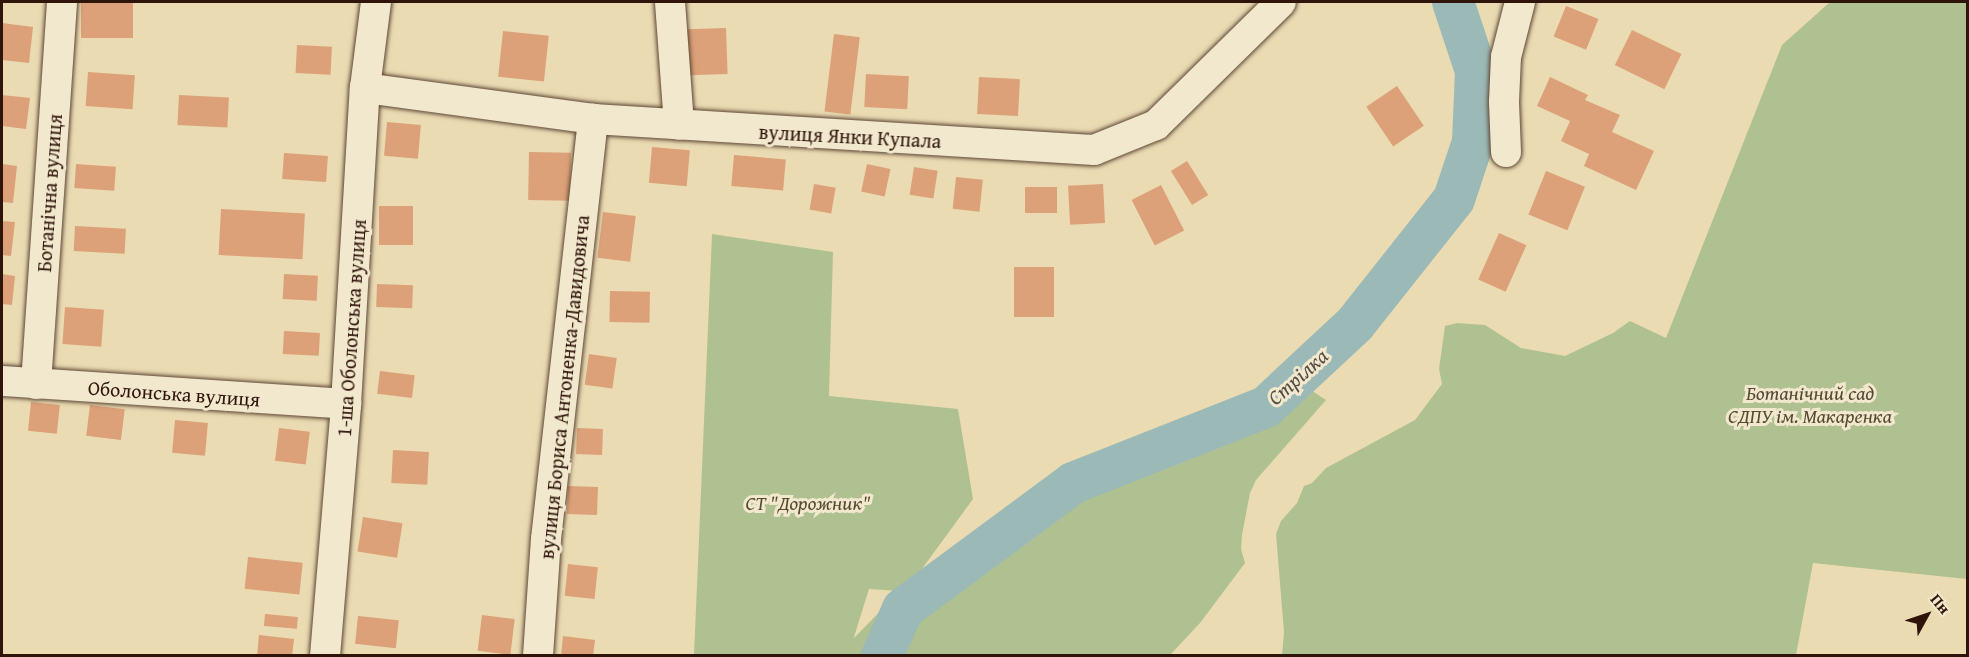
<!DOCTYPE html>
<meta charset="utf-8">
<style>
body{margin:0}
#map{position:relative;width:1969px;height:657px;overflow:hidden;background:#eadbb3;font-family:"Gentium Book Plus",serif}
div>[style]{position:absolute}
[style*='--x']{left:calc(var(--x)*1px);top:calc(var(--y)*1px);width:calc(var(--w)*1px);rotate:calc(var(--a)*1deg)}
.green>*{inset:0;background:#b0c191}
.river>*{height:42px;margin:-21px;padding:0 21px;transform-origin:21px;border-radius:21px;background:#9bb9b6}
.building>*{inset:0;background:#dca178;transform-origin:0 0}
.roads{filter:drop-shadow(0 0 2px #5e4634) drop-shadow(0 0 2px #5e4634)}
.minor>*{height:30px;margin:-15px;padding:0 15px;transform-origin:15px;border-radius:15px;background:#f1e8ce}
span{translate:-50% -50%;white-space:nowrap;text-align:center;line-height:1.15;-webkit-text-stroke:6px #f1e8ce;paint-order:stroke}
.street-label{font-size:20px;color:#2f1509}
.park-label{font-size:20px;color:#564932;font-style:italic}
.water-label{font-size:21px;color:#554e46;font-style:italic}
.frame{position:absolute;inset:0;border:3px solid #2f1509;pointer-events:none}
.north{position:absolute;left:1897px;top:585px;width:60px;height:60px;-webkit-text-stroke:4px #f1e8ce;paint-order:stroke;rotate:50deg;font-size:16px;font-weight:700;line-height:24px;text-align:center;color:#2f1509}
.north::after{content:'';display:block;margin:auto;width:21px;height:27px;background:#2f1509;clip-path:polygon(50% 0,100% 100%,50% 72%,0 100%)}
</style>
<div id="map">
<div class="green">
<div style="clip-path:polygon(1830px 2px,1967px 2px,1967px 579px,1813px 563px,1796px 655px,1282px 655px,1284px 632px,1276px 534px,1281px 521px,1297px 503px,1304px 486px,1312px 483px,1326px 468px,1415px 420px,1442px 384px,1439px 369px,1445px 326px,1457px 323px,1485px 325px,1521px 348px,1565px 356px,1613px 333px,1630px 321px,1666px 338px,1782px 45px)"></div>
<div style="clip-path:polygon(evenodd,712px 234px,833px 252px,829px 396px,958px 409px,973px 499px,916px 577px,931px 565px,1027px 512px,1136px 444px,1179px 438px,1300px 383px,1326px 400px,1256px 480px,1250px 493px,1242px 535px,1241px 549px,1245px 563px,1200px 623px,1170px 655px,694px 655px,712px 234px,869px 589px,900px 591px,854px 638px,854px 637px,869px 589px)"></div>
</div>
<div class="river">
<div style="--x:882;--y:656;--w:51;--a:-65.9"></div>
<div style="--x:903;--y:609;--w:212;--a:-36.5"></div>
<div style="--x:1073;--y:483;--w:207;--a:-21.5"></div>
<div style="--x:1266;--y:407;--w:122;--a:-43"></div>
<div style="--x:1355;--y:324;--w:159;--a:-51.6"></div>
<div style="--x:1454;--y:199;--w:60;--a:-71.6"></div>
<div style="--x:1473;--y:142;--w:71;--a:-87.6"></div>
<div style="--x:1476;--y:71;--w:73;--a:-108.4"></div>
</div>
<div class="building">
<div style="left:81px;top:2px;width:52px;height:36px"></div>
<div style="left:1566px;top:6px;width:35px;height:33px;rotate:22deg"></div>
<div style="clip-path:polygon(2px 23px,33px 27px,29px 63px,2px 60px)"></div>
<div style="left:726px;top:28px;width:46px;height:39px;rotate:88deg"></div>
<div style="left:1632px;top:30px;width:55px;height:39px;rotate:26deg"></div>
<div style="left:503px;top:31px;width:46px;height:46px;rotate:6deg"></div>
<div style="left:834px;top:34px;width:26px;height:78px;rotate:7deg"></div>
<div style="left:297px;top:45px;width:35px;height:28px;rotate:3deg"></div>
<div style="left:88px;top:72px;width:47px;height:34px;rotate:4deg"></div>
<div style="left:866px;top:74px;width:43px;height:33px;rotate:3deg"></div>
<div style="left:979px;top:77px;width:41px;height:37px;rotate:3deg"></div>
<div style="clip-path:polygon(1550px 77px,1588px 95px,1585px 100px,1620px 115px,1612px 132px,1654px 151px,1636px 190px,1584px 166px,1589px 154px,1561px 141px,1570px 121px,1537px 106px)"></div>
<div style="left:1397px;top:86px;width:48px;height:37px;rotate:56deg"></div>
<div style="clip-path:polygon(2px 95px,30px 98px,26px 129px,2px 126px)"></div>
<div style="left:179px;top:95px;width:50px;height:30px;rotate:3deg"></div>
<div style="left:387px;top:122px;width:34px;height:34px;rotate:5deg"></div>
<div style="left:652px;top:147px;width:38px;height:36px;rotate:5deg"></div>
<div style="left:529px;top:152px;width:42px;height:48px;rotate:1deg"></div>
<div style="left:284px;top:153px;width:44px;height:26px;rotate:4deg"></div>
<div style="left:734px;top:155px;width:52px;height:31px;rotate:5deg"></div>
<div style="left:1187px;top:161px;width:40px;height:19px;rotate:58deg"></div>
<div style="clip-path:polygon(2px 164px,17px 166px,13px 203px,2px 202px)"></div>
<div style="left:76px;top:164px;width:40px;height:24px;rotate:4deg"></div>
<div style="left:867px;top:164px;width:24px;height:28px;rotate:12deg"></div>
<div style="left:914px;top:167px;width:24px;height:28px;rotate:9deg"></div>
<div style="left:1546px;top:171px;width:42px;height:47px;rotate:22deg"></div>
<div style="left:956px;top:177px;width:27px;height:32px;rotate:6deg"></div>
<div style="left:814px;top:184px;width:22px;height:26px;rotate:10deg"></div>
<div style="left:1103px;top:184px;width:39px;height:35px;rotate:87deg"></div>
<div style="left:1161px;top:185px;width:51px;height:33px;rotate:63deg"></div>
<div style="left:1057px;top:187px;width:26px;height:32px;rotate:90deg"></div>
<div style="left:379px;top:206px;width:34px;height:39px"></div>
<div style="left:221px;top:209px;width:84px;height:46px;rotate:3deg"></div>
<div style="left:603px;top:212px;width:33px;height:46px;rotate:7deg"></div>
<div style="clip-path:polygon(2px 221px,15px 222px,11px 256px,2px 255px)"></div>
<div style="left:75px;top:226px;width:51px;height:25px;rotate:3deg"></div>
<div style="left:1499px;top:233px;width:30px;height:51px;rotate:24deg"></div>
<div style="left:1014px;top:267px;width:40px;height:50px"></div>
<div style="clip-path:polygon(2px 274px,15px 276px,12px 305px,2px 304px)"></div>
<div style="left:284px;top:274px;width:34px;height:25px;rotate:3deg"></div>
<div style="left:377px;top:284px;width:36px;height:23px;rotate:2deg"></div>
<div style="left:610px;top:291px;width:40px;height:31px;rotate:1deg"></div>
<div style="left:65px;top:307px;width:39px;height:37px;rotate:4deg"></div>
<div style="left:284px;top:331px;width:36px;height:23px;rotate:3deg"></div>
<div style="left:589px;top:354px;width:28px;height:31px;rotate:8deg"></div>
<div style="left:380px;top:371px;width:35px;height:23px;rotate:7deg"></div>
<div style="left:31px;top:402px;width:29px;height:29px;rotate:6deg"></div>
<div style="left:90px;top:405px;width:35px;height:31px;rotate:7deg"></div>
<div style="left:175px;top:420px;width:33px;height:33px;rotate:5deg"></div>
<div style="left:279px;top:428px;width:31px;height:33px;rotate:7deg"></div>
<div style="left:577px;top:428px;width:26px;height:26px;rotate:2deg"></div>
<div style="left:393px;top:450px;width:36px;height:33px;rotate:3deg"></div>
<div style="left:568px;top:486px;width:30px;height:28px;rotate:2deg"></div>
<div style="left:363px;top:517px;width:40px;height:35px;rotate:9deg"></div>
<div style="left:248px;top:557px;width:55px;height:32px;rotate:6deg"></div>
<div style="left:568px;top:564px;width:30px;height:32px;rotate:6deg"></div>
<div style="left:265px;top:614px;width:33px;height:12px;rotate:5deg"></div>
<div style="left:482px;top:615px;width:33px;height:36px;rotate:7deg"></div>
<div style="left:358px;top:616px;width:41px;height:28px;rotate:6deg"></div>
<div style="clip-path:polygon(259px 635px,294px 639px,292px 656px,257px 656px)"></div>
<div style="clip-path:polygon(563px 636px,595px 640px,593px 656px,561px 656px)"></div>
</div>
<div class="roads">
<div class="minor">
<div style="--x:670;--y:2;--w:123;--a:85.8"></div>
<div style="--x:365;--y:88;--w:230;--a:7.7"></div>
<div style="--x:593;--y:119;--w:502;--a:3.54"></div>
<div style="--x:1094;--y:150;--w:67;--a:-22"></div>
<div style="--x:1156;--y:125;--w:175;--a:-44.5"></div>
<div style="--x:1506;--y:152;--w:50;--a:-92.3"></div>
<div style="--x:1504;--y:102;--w:45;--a:-87.5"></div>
<div style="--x:1506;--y:57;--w:57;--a:-75.7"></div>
<div style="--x:2;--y:381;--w:345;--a:3.8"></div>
<div style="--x:36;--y:384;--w:383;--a:-86.1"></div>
<div style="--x:325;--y:656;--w:253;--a:-85.2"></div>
<div style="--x:346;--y:404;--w:317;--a:-86.6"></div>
<div style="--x:365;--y:88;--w:87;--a:-82.7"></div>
<div style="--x:538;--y:656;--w:117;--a:-86.1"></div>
<div style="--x:546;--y:539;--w:423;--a:-83.6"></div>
</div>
</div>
<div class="street-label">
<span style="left:850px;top:136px;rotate:3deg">вулиця Янки Купала</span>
<span style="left:49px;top:193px;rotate:-86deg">Ботанічна вулиця</span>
<span style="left:351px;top:328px;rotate:-86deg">1-ша Оболонська вулиця</span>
<span style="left:564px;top:387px;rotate:-84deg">вулиця Бориса Антоненка-Давидовича</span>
<span style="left:174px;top:393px;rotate:4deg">Оболонська вулиця</span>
</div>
<div class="park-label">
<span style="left:1810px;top:404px">Ботанічний сад<br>СДПУ ім. Макаренка</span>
<span style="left:808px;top:502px">СТ "Дорожник"</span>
</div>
<div class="water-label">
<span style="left:1298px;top:377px;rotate:-42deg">Стрілка</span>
</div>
<div class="frame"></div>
<div class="north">Пн</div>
</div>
